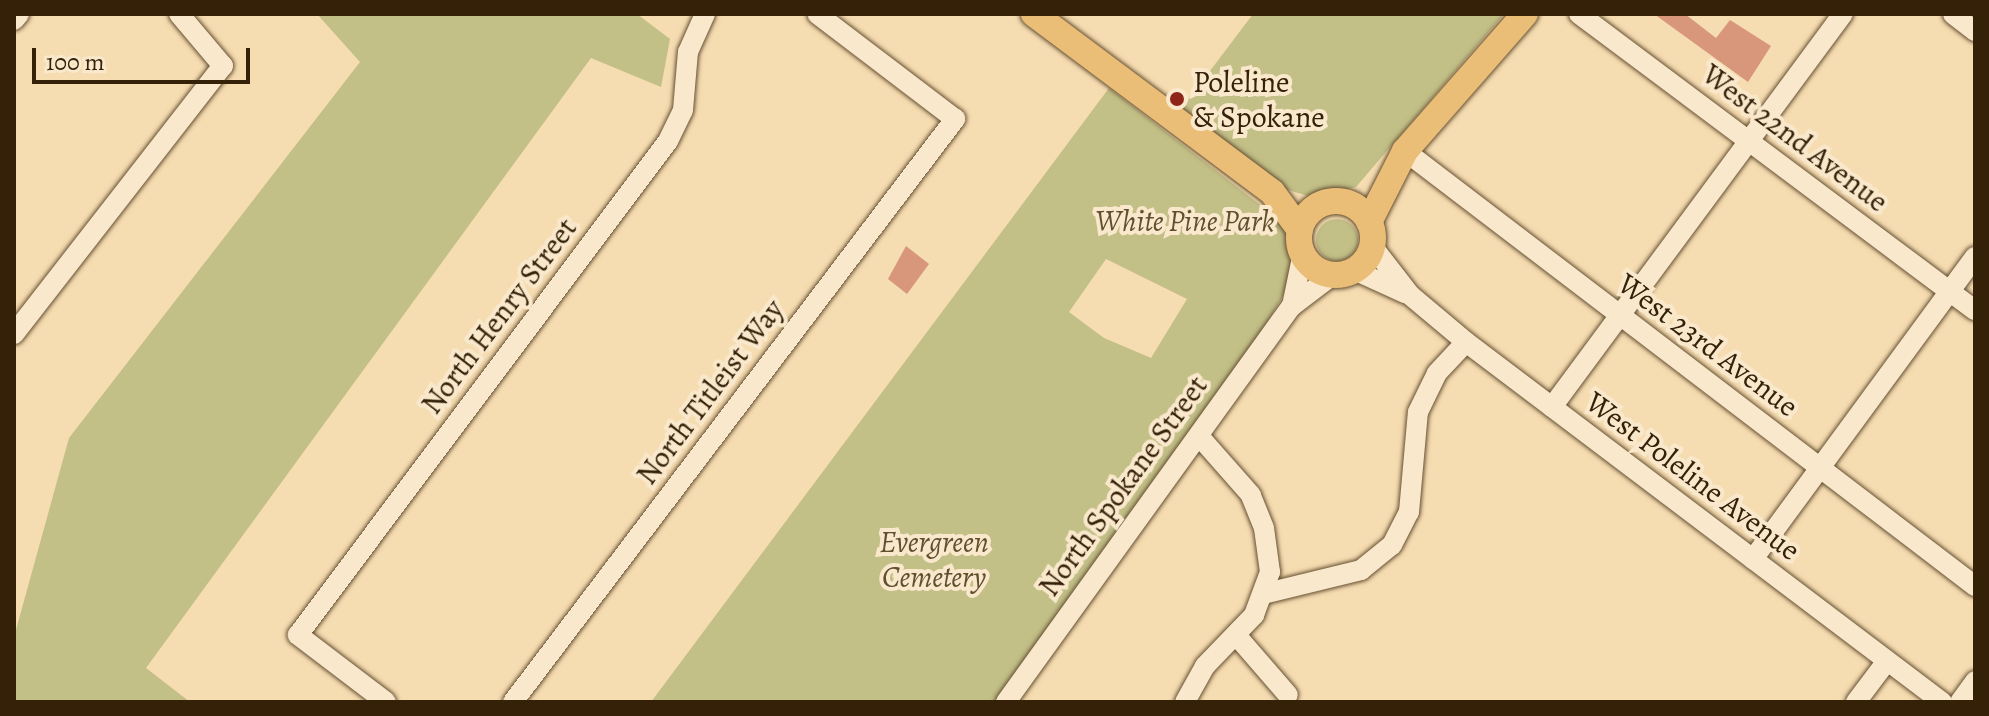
<!DOCTYPE html>
<style>
body{margin:0}
#map{position:relative;width:1989px;height:716px;overflow:hidden;background:#f6dcb1;font-family:Alegreya,serif}
div>[style]{position:absolute}
[style*='--x']{left:calc(var(--x)*1px);top:calc(var(--y)*1px);width:calc(var(--w)*1px);rotate:calc(var(--a)*1deg)}
.green>*{inset:0;background:#c2bf87}
.round{border-radius:50%}
.building>*{inset:0;background:#d8967b}
.roads{filter:drop-shadow(0 0 2px #655032) drop-shadow(0 0 2px #655032)}
.minor>*{height:20px;margin:-10px;padding:0 10px;transform-origin:10px;border-radius:10px;background:#f9e8cc}
.major>*{height:26px;margin:-13px;padding:0 13px;transform-origin:13px;border-radius:13px;background:#ebbe78}
.major>.ring{margin:-13px;padding:0;box-sizing:content-box;background:none;border:26px solid #ebbe78;border-radius:50%}
.dots>*{width:22px;height:22px;translate:-50% -50%;box-sizing:border-box;border:4px solid #f9e8cc;border-radius:50%}
span{translate:-50% -50%;white-space:nowrap;text-align:center;line-height:1.15;-webkit-text-stroke:8px #f9e8cc;paint-order:stroke}
.poi-label{font-size:30px;color:#352108}
.left{translate:0 -50%;text-align:left}
.street-label{font-size:30px;color:#352108}
.park-label{font-size:30px;color:#5f502e;font-style:italic}
.frame{position:absolute;inset:0;border:16px solid #352108;pointer-events:none}
.scale{position:absolute;left:32px;top:48px;width:218px;height:36px;box-sizing:border-box;border:4px solid #352108;border-top:0;padding-left:10px;font-size:24px;line-height:28px;white-space:nowrap;color:#352108;-webkit-text-stroke:6px #f9e8cc;paint-order:stroke}
</style>
<div id="map">
<div class="green">
<div style="clip-path:polygon(317px 14px,637px 14px,670px 39px,661px 87px,591px 58px,146px 668px,190px 702px,14px 702px,14px 637px,69px 438px,360px 62px)"></div>
<div style="clip-path:polygon(1253px 14px,1504px 14px,1356px 187px,1312px 197px,1288px 190px,1182px 108px)"></div>
<div style="clip-path:polygon(evenodd,1109px 88px,1281px 221px,1294px 255px,1287px 289px,1259px 336px,1006px 702px,651px 702px,1109px 88px,1106px 259px,1187px 299px,1151px 358px,1104px 338px,1069px 312px,1106px 259px)"></div>
<div class="round" style="left:1316px;top:219px;width:42px;height:42px"></div>
</div>
<div class="building">
<div style="clip-path:polygon(1654px 14px,1685px 14px,1716px 38px,1730px 20px,1771px 46px,1748px 82px)"></div>
<div style="clip-path:polygon(906px 246px,929px 264px,907px 294px,888px 279px)"></div>
</div>
<div class="roads">
<div class="minor">
<div style="--x:1579;--y:14;--w:494;--a:36.8"></div>
<div style="--x:1953;--y:14;--w:28;--a:38"></div>
<div style="--x:14;--y:20;--w:8;--a:-50"></div>
<div style="--x:1405;--y:151;--w:717;--a:37.35"></div>
<div style="--x:1372;--y:246;--w:62;--a:52.2"></div>
<div style="--x:1410;--y:295;--w:73;--a:40"></div>
<div style="--x:1466;--y:342;--w:597;--a:37.1"></div>
<div style="--x:1354;--y:270;--w:56;--a:24.3"></div>
<div style="--x:1292;--y:306;--w:54;--a:-78.3"></div>
<div style="--x:14;--y:334;--w:340;--a:-52.1"></div>
<div style="--x:223;--y:66;--w:68;--a:-130.2"></div>
<div style="--x:1552;--y:407;--w:489;--a:-53.5"></div>
<div style="--x:1753;--y:559;--w:375;--a:-53.7"></div>
<div style="--x:1267;--y:593;--w:97;--a:-13.7"></div>
<div style="--x:1361;--y:570;--w:40;--a:-39"></div>
<div style="--x:1392;--y:545;--w:37;--a:-63"></div>
<div style="--x:1409;--y:512;--w:100;--a:-84.9"></div>
<div style="--x:1418;--y:412;--w:43;--a:-64"></div>
<div style="--x:1437;--y:373;--w:42;--a:-46.9"></div>
<div style="--x:1236;--y:635;--w:79;--a:49.1"></div>
<div style="--x:386;--y:702;--w:111;--a:-142.7"></div>
<div style="--x:298;--y:635;--w:617;--a:-53.17"></div>
<div style="--x:668;--y:141;--w:34;--a:-64"></div>
<div style="--x:683;--y:110;--w:58;--a:-85.1"></div>
<div style="--x:688;--y:52;--w:42;--a:-65.9"></div>
<div style="--x:513;--y:702;--w:732;--a:-52.83"></div>
<div style="--x:955;--y:119;--w:173;--a:-142.7"></div>
<div style="--x:1006;--y:702;--w:488;--a:-54.2"></div>
<div style="--x:1292;--y:306;--w:53;--a:-37.3"></div>
<div style="--x:1185;--y:702;--w:41;--a:-60.9"></div>
<div style="--x:1205;--y:666;--w:71;--a:-46.1"></div>
<div style="--x:1254;--y:615;--w:46;--a:-69.6"></div>
<div style="--x:1270;--y:572;--w:44;--a:-97.8"></div>
<div style="--x:1264;--y:528;--w:35;--a:-112"></div>
<div style="--x:1251;--y:495;--w:79;--a:-131.4"></div>
<div style="--x:1856;--y:702;--w:51;--a:-52.9"></div>
<div style="--x:1960;--y:702;--w:26;--a:-54"></div>
</div>
<div class="major">
<div style="--x:1034;--y:14;--w:297;--a:36.8"></div>
<div style="--x:1272;--y:192;--w:47;--a:53.6"></div>
<div class="ring" style="left:1299px;top:201px;width:48px;height:48px"></div>
<div style="--x:1369;--y:222;--w:80;--a:-63.1"></div>
<div style="--x:1405;--y:151;--w:182;--a:-48.8"></div>
</div>
</div>
<div class="dots">
<div style="left:1177px;top:99px;background:#8f2418"></div>
</div>
<div class="poi-label">
<span class="left" style="left:1193px;top:99px">Poleline<br>&amp; Spokane</span>
</div>
<div class="street-label">
<span style="left:1795px;top:138px;rotate:37deg">West 22nd Avenue</span>
<span style="left:499px;top:316px;rotate:-53deg">North Henry Street</span>
<span style="left:1708px;top:345px;rotate:37deg">West 23rd Avenue</span>
<span style="left:710px;top:392px;rotate:-53deg">North Titleist Way</span>
<span style="left:1693px;top:476px;rotate:37deg">West Poleline Avenue</span>
<span style="left:1123px;top:486px;rotate:-54deg">North Spokane Street</span>
</div>
<div class="park-label">
<span style="left:1185px;top:221px">White Pine Park</span>
<span style="left:934px;top:559px">Evergreen<br>Cemetery</span>
</div>
<div class="frame"></div>
<div class="scale">100 m</div>
</div>
